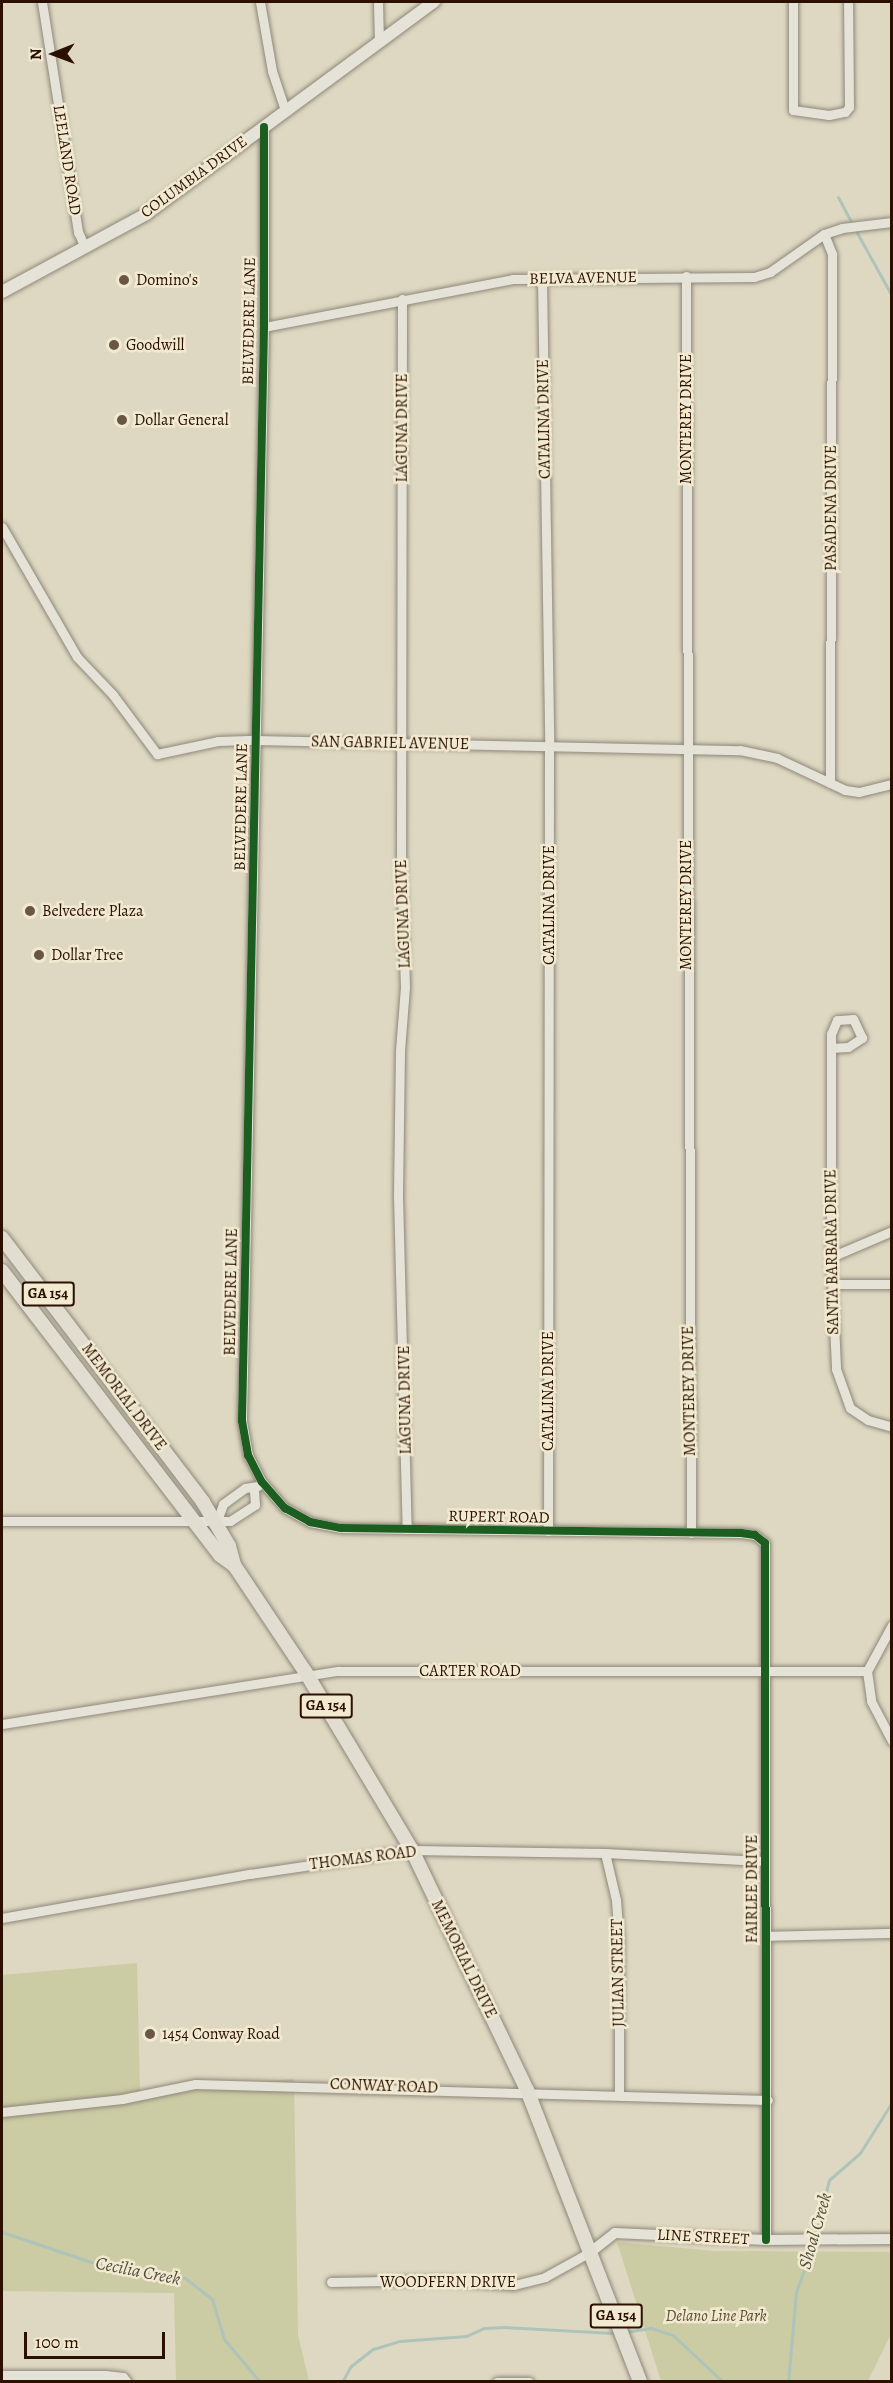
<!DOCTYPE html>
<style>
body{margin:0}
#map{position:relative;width:893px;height:2383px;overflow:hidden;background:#ded8c2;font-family:Alegreya,serif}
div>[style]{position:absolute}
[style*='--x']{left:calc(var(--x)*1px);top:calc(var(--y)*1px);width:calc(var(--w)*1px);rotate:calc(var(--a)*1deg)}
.green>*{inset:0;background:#cbcba4}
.stream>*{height:3px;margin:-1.5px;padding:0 1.5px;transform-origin:1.5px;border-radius:1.5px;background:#aec4b9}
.roads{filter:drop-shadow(0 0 2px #8e8779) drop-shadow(0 0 2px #8e8779)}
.minor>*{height:9px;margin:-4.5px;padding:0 4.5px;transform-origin:4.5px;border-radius:4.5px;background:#e5e2d7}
.tertiary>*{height:10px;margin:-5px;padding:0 5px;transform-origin:5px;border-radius:5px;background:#e5e2d7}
.secondary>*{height:12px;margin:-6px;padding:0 6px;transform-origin:6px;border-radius:6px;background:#e5e2d7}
.primary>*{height:14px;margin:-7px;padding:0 7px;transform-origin:7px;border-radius:7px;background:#e1ddd0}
.cycleway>*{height:8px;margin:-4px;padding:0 4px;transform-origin:4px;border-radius:4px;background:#1b5e20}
.dots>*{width:16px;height:16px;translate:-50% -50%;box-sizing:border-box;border:3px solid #f1ead0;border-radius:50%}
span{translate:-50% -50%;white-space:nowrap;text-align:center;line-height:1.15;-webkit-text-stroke:5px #f1ead0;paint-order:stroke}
.shield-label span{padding:2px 4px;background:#f1ead0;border:2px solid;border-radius:4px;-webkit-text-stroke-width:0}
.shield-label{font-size:15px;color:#2b1000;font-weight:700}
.street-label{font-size:16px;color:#2b1000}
.poi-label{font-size:16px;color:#2b1000}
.left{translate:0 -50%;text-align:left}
.park-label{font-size:16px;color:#5d4e31;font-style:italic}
.water-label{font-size:18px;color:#524c3f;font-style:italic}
.frame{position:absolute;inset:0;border:3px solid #2b1000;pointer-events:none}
.north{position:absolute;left:24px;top:24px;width:60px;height:60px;-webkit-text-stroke:4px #f1ead0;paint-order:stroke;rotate:269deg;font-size:16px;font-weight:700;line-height:24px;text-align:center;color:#2b1000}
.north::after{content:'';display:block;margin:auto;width:21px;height:27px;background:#2b1000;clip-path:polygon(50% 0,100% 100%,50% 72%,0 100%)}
.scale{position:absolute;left:24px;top:2332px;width:141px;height:27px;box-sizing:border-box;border:3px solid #2b1000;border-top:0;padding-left:8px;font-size:18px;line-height:21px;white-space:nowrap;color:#2b1000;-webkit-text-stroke:4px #f1ead0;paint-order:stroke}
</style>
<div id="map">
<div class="green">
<div style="clip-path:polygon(137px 1963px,140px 2091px,294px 2079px,298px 2335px,309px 2381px,176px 2381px,174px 2293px,2px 2291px,2px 1975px)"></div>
<div style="clip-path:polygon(617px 2242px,714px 2251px,891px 2252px,891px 2334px,868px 2381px,661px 2381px)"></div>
</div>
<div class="stream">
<div style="--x:838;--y:197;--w:27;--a:62"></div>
<div style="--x:856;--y:231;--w:74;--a:61"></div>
<div style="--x:2;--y:2232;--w:94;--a:18.6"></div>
<div style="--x:91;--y:2262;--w:95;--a:9.7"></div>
<div style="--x:185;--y:2278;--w:34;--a:38"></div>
<div style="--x:212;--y:2299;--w:42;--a:73.3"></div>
<div style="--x:224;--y:2339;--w:56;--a:50.1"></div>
<div style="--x:815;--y:2237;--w:59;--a:-76.2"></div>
<div style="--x:829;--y:2180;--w:41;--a:-41.1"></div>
<div style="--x:860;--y:2153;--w:60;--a:-57.9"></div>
<div style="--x:625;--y:2332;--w:26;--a:-9"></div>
<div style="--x:651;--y:2328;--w:23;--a:18"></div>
<div style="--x:673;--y:2335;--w:69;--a:43.2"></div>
<div style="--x:342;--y:2382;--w:18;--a:-61"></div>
<div style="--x:351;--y:2366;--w:28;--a:-38"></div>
<div style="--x:373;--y:2349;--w:28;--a:-17"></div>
<div style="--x:400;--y:2341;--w:66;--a:-4.3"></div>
<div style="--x:466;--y:2336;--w:20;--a:-24"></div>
<div style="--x:484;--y:2328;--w:21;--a:-3"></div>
<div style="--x:505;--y:2327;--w:109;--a:3.2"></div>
<div style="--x:788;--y:2382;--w:90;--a:-84.9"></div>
<div style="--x:796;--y:2292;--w:52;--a:-69.8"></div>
</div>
<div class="roads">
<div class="minor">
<div style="--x:42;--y:2;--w:233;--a:81.1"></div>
<div style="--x:78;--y:232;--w:17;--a:65"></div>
<div style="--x:260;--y:2;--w:70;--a:80.1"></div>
<div style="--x:272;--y:71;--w:41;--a:71.6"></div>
<div style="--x:378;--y:2;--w:40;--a:88.6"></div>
<div style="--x:793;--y:2;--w:108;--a:90"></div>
<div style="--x:793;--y:110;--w:36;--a:8"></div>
<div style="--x:829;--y:115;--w:16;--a:-11"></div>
<div style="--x:845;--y:112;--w:6;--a:-51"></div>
<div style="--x:849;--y:107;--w:105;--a:-90.5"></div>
<div style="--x:264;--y:127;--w:200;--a:90"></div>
<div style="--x:264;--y:327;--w:996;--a:91.15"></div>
<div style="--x:244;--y:1323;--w:98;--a:91.2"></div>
<div style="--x:242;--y:1421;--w:35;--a:80"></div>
<div style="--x:248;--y:1455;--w:30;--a:63"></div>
<div style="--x:262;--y:1482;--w:35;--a:49"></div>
<div style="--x:285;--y:1508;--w:29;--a:29"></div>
<div style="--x:310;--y:1522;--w:32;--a:11"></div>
<div style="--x:341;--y:1528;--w:400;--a:0.7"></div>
<div style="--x:741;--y:1533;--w:14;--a:8"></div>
<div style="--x:755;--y:1535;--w:13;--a:39"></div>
<div style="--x:765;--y:1543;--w:697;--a:89.92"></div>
<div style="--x:824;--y:234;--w:22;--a:68"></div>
<div style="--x:832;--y:254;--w:529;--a:90.22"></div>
<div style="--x:686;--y:276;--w:1257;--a:89.77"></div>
<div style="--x:542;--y:279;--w:467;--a:89.1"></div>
<div style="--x:549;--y:746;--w:785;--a:90.07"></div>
<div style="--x:402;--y:299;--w:561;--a:90.1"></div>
<div style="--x:401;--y:860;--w:127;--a:88.2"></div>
<div style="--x:405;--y:987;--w:64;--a:94.5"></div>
<div style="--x:400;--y:1051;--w:145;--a:90.8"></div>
<div style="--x:398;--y:1196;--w:333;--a:88.5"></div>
<div style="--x:264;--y:327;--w:254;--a:-10.9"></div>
<div style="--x:513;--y:279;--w:241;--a:-0.5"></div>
<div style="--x:754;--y:277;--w:17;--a:-17"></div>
<div style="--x:770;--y:272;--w:66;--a:-35.1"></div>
<div style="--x:824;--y:234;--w:19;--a:-18"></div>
<div style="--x:842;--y:228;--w:50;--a:-6.8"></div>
<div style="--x:2;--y:527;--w:150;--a:60"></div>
<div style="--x:77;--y:657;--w:52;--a:46.5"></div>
<div style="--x:113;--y:695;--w:74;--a:53.3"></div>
<div style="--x:157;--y:754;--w:62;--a:-12"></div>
<div style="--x:218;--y:741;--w:37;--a:-2"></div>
<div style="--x:255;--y:740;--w:485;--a:1.2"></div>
<div style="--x:740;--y:750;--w:38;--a:12"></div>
<div style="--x:777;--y:758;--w:75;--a:25.2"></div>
<div style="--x:845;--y:790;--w:14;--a:8"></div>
<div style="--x:859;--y:792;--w:34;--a:-14"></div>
<div style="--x:831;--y:1048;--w:17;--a:-3"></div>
<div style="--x:848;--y:1047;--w:17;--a:-33"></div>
<div style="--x:862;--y:1038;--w:21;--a:-115"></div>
<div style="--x:853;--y:1019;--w:16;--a:176"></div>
<div style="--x:837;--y:1020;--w:15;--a:113"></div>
<div style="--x:831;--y:1034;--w:223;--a:90"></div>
<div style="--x:831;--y:1257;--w:112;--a:87.4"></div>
<div style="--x:836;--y:1369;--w:41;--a:70.3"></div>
<div style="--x:850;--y:1408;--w:22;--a:34"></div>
<div style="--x:868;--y:1420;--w:25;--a:16"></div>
<div style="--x:831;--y:1257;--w:66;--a:-23.1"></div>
<div style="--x:834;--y:1284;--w:58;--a:0"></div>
<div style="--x:218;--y:1518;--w:15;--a:-70"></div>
<div style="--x:223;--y:1504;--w:27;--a:-36"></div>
<div style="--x:245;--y:1488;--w:13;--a:-9"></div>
<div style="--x:2;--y:1521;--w:228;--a:0"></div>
<div style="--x:230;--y:1521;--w:30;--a:-33"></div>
<div style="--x:255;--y:1505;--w:16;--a:-94"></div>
<div style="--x:867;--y:1671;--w:30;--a:82"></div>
<div style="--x:871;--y:1701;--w:45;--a:62.3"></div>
<div style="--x:867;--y:1671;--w:52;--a:-61.5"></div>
<div style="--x:2;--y:1724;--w:340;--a:-9"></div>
<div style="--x:338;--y:1671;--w:529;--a:0"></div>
<div style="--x:605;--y:1853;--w:48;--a:76.8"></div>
<div style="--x:616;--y:1900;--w:40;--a:85.7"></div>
<div style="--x:619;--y:1940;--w:154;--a:90"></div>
<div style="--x:2;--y:1918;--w:252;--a:-10.1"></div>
<div style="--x:250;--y:1874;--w:164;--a:-8.4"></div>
<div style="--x:412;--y:1850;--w:193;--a:0.9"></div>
<div style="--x:605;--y:1853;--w:160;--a:2.9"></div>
<div style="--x:766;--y:1936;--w:126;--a:-1.4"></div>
<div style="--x:2;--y:2112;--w:121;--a:-6.2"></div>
<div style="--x:122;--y:2099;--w:75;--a:-11.6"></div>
<div style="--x:195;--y:2084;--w:573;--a:1.6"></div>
<div style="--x:331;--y:2282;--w:111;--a:-1"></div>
<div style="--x:442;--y:2280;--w:72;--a:4"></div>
<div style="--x:514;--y:2285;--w:32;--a:-14"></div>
<div style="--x:545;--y:2277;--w:54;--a:-29"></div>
<div style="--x:2;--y:2375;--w:103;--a:0"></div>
<div style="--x:105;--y:2375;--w:18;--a:6"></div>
<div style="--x:123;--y:2377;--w:6;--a:51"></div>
<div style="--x:497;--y:2382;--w:32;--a:0"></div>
</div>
<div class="tertiary">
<div style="--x:592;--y:2251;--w:29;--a:-38"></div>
<div style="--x:615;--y:2233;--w:151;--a:2.7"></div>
<div style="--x:766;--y:2240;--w:126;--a:-0.5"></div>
</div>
<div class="secondary">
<div style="--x:2;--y:292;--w:164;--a:-28.4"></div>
<div style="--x:146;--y:214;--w:358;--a:-36.4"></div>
</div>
<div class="primary">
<div style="--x:2;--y:1238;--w:332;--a:52.7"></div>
<div style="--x:203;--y:1502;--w:51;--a:59.4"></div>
<div style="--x:229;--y:1546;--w:20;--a:75"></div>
<div style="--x:234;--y:1565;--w:130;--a:56.3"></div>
<div style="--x:306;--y:1673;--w:206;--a:59.1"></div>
<div style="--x:412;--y:1850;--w:266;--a:64.4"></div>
<div style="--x:527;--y:2090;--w:313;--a:68.8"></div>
<div style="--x:2;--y:1271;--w:358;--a:52.5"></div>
<div style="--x:220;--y:1555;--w:17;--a:36"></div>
</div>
</div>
<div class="cycleway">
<div style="--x:264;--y:127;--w:200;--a:90"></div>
<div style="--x:264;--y:327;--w:996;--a:91.15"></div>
<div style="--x:244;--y:1323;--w:98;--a:91.2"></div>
<div style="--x:242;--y:1421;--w:35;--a:80"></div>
<div style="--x:248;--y:1455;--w:30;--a:63"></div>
<div style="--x:262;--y:1482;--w:35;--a:49"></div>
<div style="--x:285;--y:1508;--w:29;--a:29"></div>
<div style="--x:310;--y:1522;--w:32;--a:11"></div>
<div style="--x:341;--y:1528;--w:400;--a:0.7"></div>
<div style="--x:741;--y:1533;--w:14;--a:8"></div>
<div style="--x:755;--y:1535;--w:13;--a:39"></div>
<div style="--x:765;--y:1543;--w:697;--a:89.92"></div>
</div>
<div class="dots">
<div style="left:124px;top:280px;background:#6a5644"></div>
<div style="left:114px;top:345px;background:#6a5644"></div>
<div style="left:122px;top:420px;background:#6a5644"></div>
<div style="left:30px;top:911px;background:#6a5644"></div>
<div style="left:39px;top:955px;background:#6a5644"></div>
<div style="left:150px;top:2034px;background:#6a5644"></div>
</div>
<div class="shield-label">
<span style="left:48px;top:1294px">GA 154</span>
<span style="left:326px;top:1706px">GA 154</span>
<span style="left:616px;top:2316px">GA 154</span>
</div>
<div class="street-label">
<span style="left:67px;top:160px;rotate:81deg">LEELAND ROAD</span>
<span style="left:194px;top:177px;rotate:-36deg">COLUMBIA DRIVE</span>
<span style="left:583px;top:278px;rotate:-1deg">BELVA AVENUE</span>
<span style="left:249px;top:321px;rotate:-89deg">BELVEDERE LANE</span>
<span style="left:544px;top:419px;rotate:-91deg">CATALINA DRIVE</span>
<span style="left:686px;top:419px;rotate:-90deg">MONTEREY DRIVE</span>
<span style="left:402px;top:428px;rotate:-90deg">LAGUNA DRIVE</span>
<span style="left:831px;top:508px;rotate:-90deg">PASADENA DRIVE</span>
<span style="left:390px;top:743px;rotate:1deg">SAN GABRIEL AVENUE</span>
<span style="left:241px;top:807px;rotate:-89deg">BELVEDERE LANE</span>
<span style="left:549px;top:905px;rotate:-90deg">CATALINA DRIVE</span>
<span style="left:686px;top:905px;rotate:-90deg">MONTEREY DRIVE</span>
<span style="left:403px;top:914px;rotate:-92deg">LAGUNA DRIVE</span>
<span style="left:832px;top:1252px;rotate:-91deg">SANTA BARBARA DRIVE</span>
<span style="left:231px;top:1292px;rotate:-89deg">BELVEDERE LANE</span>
<span style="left:548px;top:1391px;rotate:-90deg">CATALINA DRIVE</span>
<span style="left:689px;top:1391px;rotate:-91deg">MONTEREY DRIVE</span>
<span style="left:124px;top:1397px;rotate:53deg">MEMORIAL DRIVE</span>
<span style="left:405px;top:1400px;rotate:-91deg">LAGUNA DRIVE</span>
<span style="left:499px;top:1517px;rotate:1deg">RUPERT ROAD</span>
<span style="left:470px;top:1671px">CARTER ROAD</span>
<span style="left:363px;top:1858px;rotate:-7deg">THOMAS ROAD</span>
<span style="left:752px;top:1889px;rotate:-90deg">FAIRLEE DRIVE</span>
<span style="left:464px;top:1959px;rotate:64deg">MEMORIAL DRIVE</span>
<span style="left:618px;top:1973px;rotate:-91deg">JULIAN STREET</span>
<span style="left:384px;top:2086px;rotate:2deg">CONWAY ROAD</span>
<span style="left:703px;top:2237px;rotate:3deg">LINE STREET</span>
<span style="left:448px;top:2282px">WOODFERN DRIVE</span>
</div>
<div class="poi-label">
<span class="left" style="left:136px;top:280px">Domino's</span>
<span class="left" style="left:126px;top:345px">Goodwill</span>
<span class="left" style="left:134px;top:420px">Dollar General</span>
<span class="left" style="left:42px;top:911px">Belvedere Plaza</span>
<span class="left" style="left:51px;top:955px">Dollar Tree</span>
<span class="left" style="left:162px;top:2034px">1454 Conway Road</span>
</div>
<div class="park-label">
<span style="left:716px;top:2316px">Delano Line Park</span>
</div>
<div class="water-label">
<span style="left:815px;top:2231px;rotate:-74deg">Shoal Creek</span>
<span style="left:138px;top:2271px;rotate:11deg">Cecilia Creek</span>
</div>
<div class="frame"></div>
<div class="north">N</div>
<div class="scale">100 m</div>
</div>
